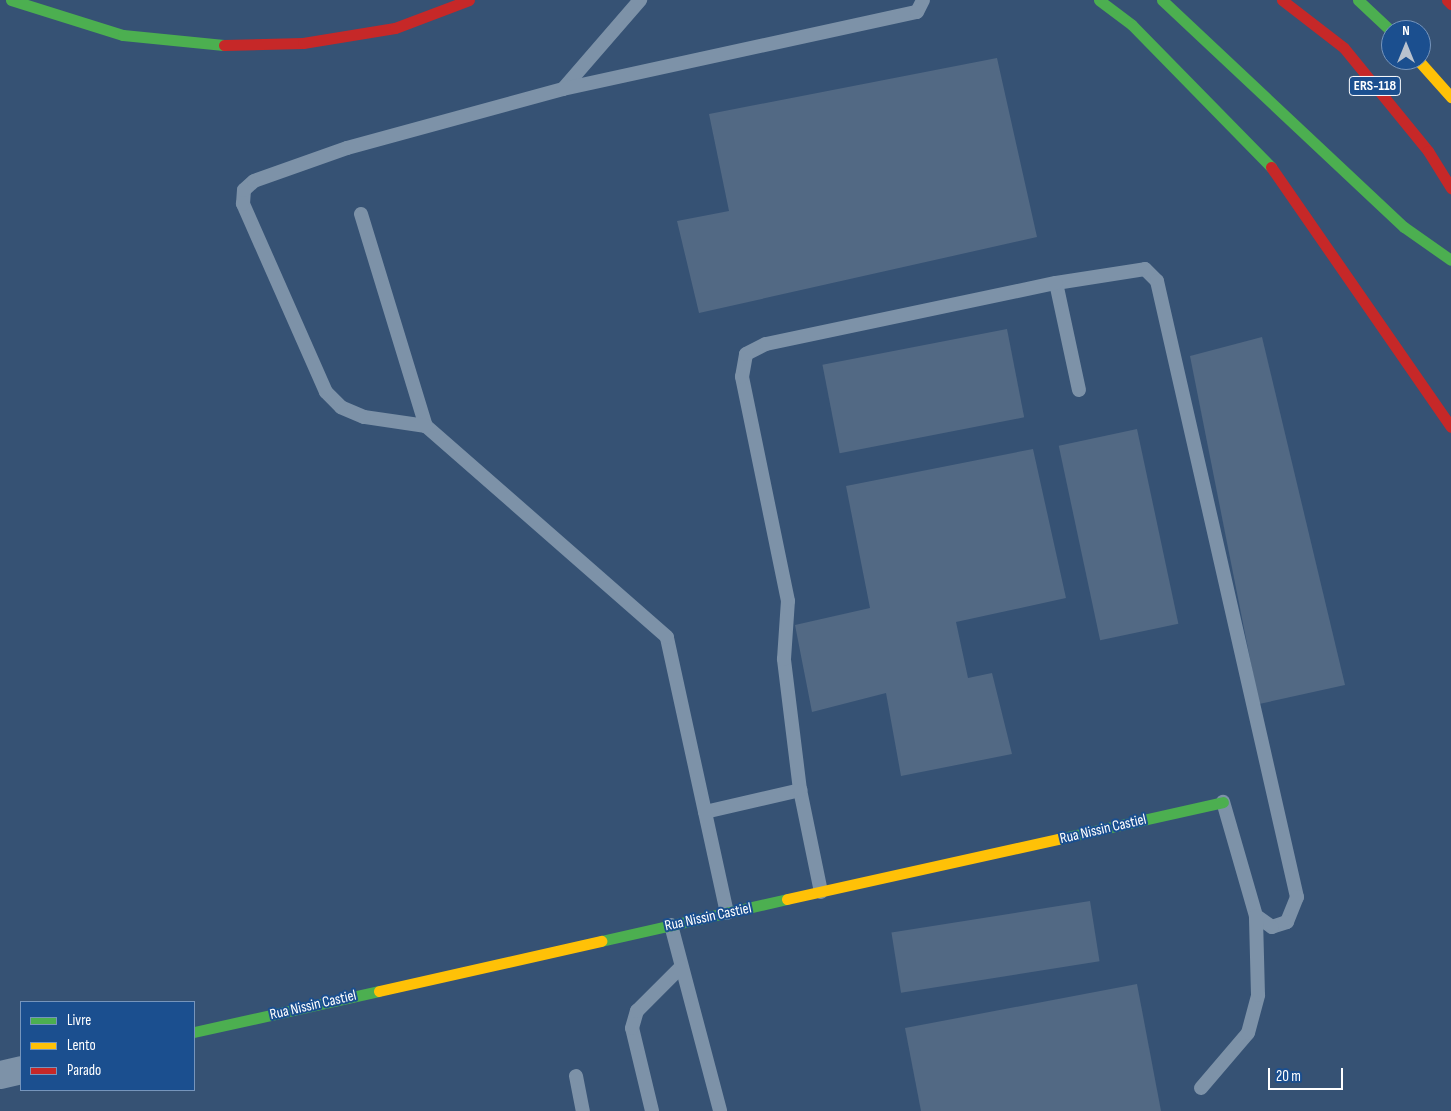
<!DOCTYPE html>
<style>
body{margin:0}
#map{position:relative;width:1451px;height:1111px;overflow:hidden;background:#365274;font-family:"Sofia Sans Condensed",sans-serif}
div>[style]{position:absolute}
[style*='--x']{left:calc(var(--x)*1px);top:calc(var(--y)*1px);width:calc(var(--w)*1px);rotate:calc(var(--a)*1deg)}
.building>*{inset:0;background:#526984;transform-origin:0 0}
.lane>*{height:14px;margin:-7px;padding:0 7px;transform-origin:7px;border-radius:7px;background:#7d92a8}
.street>*{height:28px;margin:-14px;padding:0 14px;transform-origin:14px;border-radius:14px;background:#7d92a8}
.fast>*{height:11px;margin:-5.5px;padding:0 5.5px;transform-origin:5.5px;border-radius:5.5px;background:#4caf50}
.slow>*{height:11px;margin:-5.5px;padding:0 5.5px;transform-origin:5.5px;border-radius:5.5px;background:#ffc107}
.jam>*{height:11px;margin:-5.5px;padding:0 5.5px;transform-origin:5.5px;border-radius:5.5px;background:#c62828}
span{translate:-50% -50%;white-space:nowrap;text-align:center;line-height:1.15;-webkit-text-stroke:4px #1b4f8f;paint-order:stroke}
.shield-label span{padding:1px 4px;background:#1b4f8f;border:1px solid;border-radius:4px;-webkit-text-stroke-width:0}
.shield-label{font-size:14px;color:#fff;font-weight:700}
.street-label{font-size:15px;color:#fff}
.legend{position:absolute;left:20px;top:1001px;width:175px;height:90px;box-sizing:border-box;background:#1b4f8f;border:1px solid #7695bc;margin:0;padding:6px 9px;list-style:none;font-size:15px;color:#fff}
.legend li{display:flex;align-items:center;gap:10px;height:25px}
.legend b{width:25px;border:1px solid #7695bc}
.north{position:absolute;left:1381px;top:20px;width:50px;height:50px;box-sizing:border-box;background:#1b4f8f;border:1px solid #7695bc;border-radius:50%;rotate:0deg;font-size:14px;font-weight:700;line-height:20px;text-align:center;color:#fff}
.north::after{content:'';display:block;margin:auto;width:18px;height:22px;background:#b9c2ce;clip-path:polygon(50% 0,100% 100%,50% 72%,0 100%)}
.scale{position:absolute;left:1268px;top:1068px;width:75px;height:22px;box-sizing:border-box;border:2px solid #fff;border-top:0;padding-left:6px;font-size:15px;line-height:18px;white-space:nowrap;color:#fff;-webkit-text-stroke:4px #1b4f8f;paint-order:stroke}
</style>
<div id="map">
<div class="building">
<div style="clip-path:polygon(997px 58px,1037px 237px,699px 313px,677px 221px,729px 211px,709px 114px)"></div>
<div style="left:1007px;top:329px;width:90px;height:188px;rotate:79deg"></div>
<div style="clip-path:polygon(1262px 337px,1345px 685px,1259px 704px,1190px 356px)"></div>
<div style="left:1137px;top:429px;width:199px;height:80px;rotate:78deg"></div>
<div style="clip-path:polygon(1033px 449px,1066px 598px,956px 622px,968px 678px,992px 673px,1012px 754px,901px 776px,886px 693px,812px 712px,795px 625px,870px 608px,846px 486px)"></div>
<div style="left:1090px;top:901px;width:61px;height:201px;rotate:81deg"></div>
<div style="clip-path:polygon(1137px 984px,1161px 1111px,921px 1111px,905px 1028px)"></div>
</div>
<div class="lane">
<div style="--x:563;--y:89;--w:118;--a:-49.1"></div>
<div style="--x:361;--y:214;--w:222;--a:73"></div>
<div style="--x:1079;--y:390;--w:109;--a:-102.1"></div>
<div style="--x:1056;--y:283;--w:90;--a:-8.9"></div>
<div style="--x:1145;--y:269;--w:17;--a:45"></div>
<div style="--x:1157;--y:281;--w:632;--a:77.2"></div>
<div style="--x:1297;--y:897;--w:27;--a:112"></div>
<div style="--x:1287;--y:922;--w:16;--a:162"></div>
<div style="--x:1272;--y:927;--w:19;--a:-145"></div>
<div style="--x:1256;--y:916;--w:119;--a:-106.1"></div>
<div style="--x:705;--y:812;--w:98;--a:-13"></div>
<div style="--x:821;--y:892;--w:104;--a:-101.6"></div>
<div style="--x:800;--y:790;--w:132;--a:-97"></div>
<div style="--x:784;--y:659;--w:58;--a:-86.1"></div>
<div style="--x:788;--y:601;--w:229;--a:-101.6"></div>
<div style="--x:742;--y:377;--w:23;--a:-80"></div>
<div style="--x:746;--y:354;--w:22;--a:-27"></div>
<div style="--x:766;--y:344;--w:296;--a:-11.9"></div>
<div style="--x:727;--y:913;--w:282;--a:-102.3"></div>
<div style="--x:667;--y:637;--w:320;--a:-138.8"></div>
<div style="--x:426;--y:426;--w:63;--a:-171.7"></div>
<div style="--x:364;--y:417;--w:25;--a:-157"></div>
<div style="--x:341;--y:407;--w:21;--a:-135"></div>
<div style="--x:326;--y:392;--w:206;--a:-113.8"></div>
<div style="--x:243;--y:204;--w:14;--a:-86"></div>
<div style="--x:244;--y:190;--w:13;--a:-42"></div>
<div style="--x:254;--y:181;--w:99;--a:-19.5"></div>
<div style="--x:347;--y:148;--w:224;--a:-15.3"></div>
<div style="--x:563;--y:89;--w:362;--a:-12.3"></div>
<div style="--x:917;--y:12;--w:13;--a:-63"></div>
<div style="--x:671;--y:925;--w:192;--a:75.2"></div>
<div style="--x:576;--y:1076;--w:36;--a:79"></div>
<div style="--x:1201;--y:1088;--w:72;--a:-49.5"></div>
<div style="--x:1248;--y:1033;--w:39;--a:-75"></div>
<div style="--x:1258;--y:995;--w:79;--a:-91.5"></div>
<div style="--x:652;--y:1111;--w:85;--a:-103.5"></div>
<div style="--x:632;--y:1028;--w:18;--a:-74"></div>
<div style="--x:637;--y:1011;--w:62;--a:-45"></div>
</div>
<div class="street">
<div style="--x:0;--y:1075;--w:22;--a:-13"></div>
</div>
<div class="fast">
<div style="--x:11;--y:0;--w:117;--a:17.4"></div>
<div style="--x:123;--y:35;--w:101;--a:5.7"></div>
<div style="--x:1099;--y:0;--w:41;--a:37.1"></div>
<div style="--x:1132;--y:25;--w:199;--a:45.6"></div>
<div style="--x:1162;--y:0;--w:332;--a:43.2"></div>
<div style="--x:1404;--y:227;--w:57;--a:35.1"></div>
<div style="--x:1358;--y:0;--w:45;--a:43.2"></div>
<div style="--x:1058;--y:839;--w:169;--a:-12.6"></div>
<div style="--x:601;--y:941;--w:191;--a:-12.7"></div>
<div style="--x:194;--y:1032;--w:189;--a:-12.5"></div>
</div>
<div class="slow">
<div style="--x:1418;--y:60;--w:50;--a:48.3"></div>
<div style="--x:787;--y:899;--w:278;--a:-12.5"></div>
<div style="--x:379;--y:991;--w:228;--a:-12.7"></div>
</div>
<div class="jam">
<div style="--x:1282;--y:0;--w:78;--a:37.7"></div>
<div style="--x:1344;--y:48;--w:133;--a:50.8"></div>
<div style="--x:1428;--y:151;--w:44;--a:58.1"></div>
<div style="--x:1447;--y:0;--w:6;--a:45"></div>
<div style="--x:224;--y:45;--w:79;--a:-1.5"></div>
<div style="--x:303;--y:43;--w:93;--a:-9.3"></div>
<div style="--x:395;--y:28;--w:79;--a:-20.7"></div>
<div style="--x:1271;--y:167;--w:316;--a:55.3"></div>
</div>
<div class="shield-label">
<span style="left:1375px;top:86px">ERS-118</span>
</div>
<div class="street-label">
<span style="left:1103px;top:829px;rotate:-13deg">Rua Nissin Castiel</span>
<span style="left:708px;top:917px;rotate:-12deg">Rua Nissin Castiel</span>
<span style="left:313px;top:1005px;rotate:-13deg">Rua Nissin Castiel</span>
</div>
<ul class="legend">
<li><b style="height:6px;background:#4caf50"></b>Livre</li>
<li><b style="height:6px;background:#ffc107"></b>Lento</li>
<li><b style="height:6px;background:#c62828"></b>Parado</li>
</ul>
<div class="north">N</div>
<div class="scale">20 m</div>
</div>
